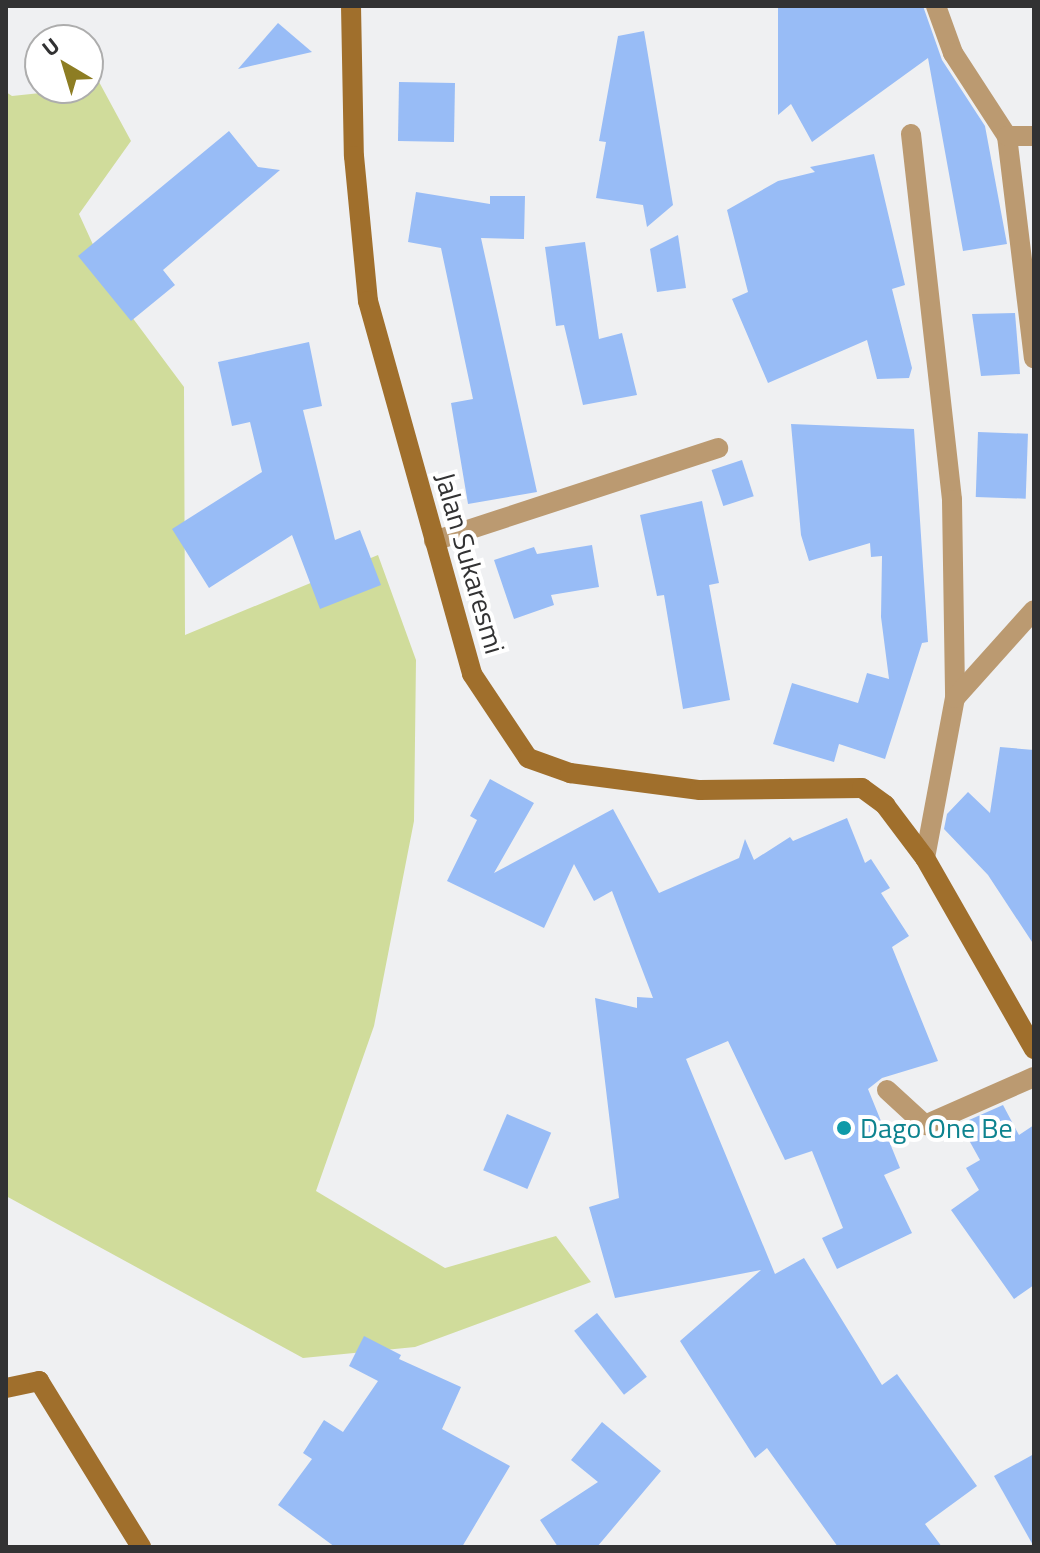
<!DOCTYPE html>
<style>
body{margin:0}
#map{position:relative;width:1040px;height:1553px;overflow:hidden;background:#eff0f2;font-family:"Titillium Web",sans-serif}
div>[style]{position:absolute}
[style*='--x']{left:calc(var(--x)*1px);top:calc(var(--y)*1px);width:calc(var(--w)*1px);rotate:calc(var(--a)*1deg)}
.green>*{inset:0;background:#d0dc9b}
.building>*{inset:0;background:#98bcf6;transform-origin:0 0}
.lane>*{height:20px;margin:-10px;padding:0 10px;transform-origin:10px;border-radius:10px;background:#bb9a71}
.street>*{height:20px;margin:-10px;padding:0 10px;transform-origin:10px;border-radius:10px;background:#bb9a71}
.secondary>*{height:20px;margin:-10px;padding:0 10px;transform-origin:10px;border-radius:10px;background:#a06f2c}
.dots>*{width:22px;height:22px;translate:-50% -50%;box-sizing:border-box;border:4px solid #fff;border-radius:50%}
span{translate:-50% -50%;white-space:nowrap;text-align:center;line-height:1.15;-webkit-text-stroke:8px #fff;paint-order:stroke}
.street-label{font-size:28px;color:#323233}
.culture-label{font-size:28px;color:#0d838f}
.left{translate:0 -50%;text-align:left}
.frame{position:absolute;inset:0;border:8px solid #323233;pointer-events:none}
.north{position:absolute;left:24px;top:24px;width:80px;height:80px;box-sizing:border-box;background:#fff;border:2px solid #adadad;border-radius:50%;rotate:322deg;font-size:22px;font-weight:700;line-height:32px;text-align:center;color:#323233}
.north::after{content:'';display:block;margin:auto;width:28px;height:36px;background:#8d7d23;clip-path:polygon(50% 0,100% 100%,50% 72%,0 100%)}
</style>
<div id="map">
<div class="green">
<div style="clip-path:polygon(98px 80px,131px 141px,79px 214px,117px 297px,184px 387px,185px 635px,378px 555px,416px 660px,414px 821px,374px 1026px,316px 1191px,445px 1268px,556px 1236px,591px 1282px,415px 1347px,303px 1358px,6px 1196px,6px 92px,12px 96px,88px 88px,88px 82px)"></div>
</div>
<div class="building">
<div style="clip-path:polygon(778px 6px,923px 6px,942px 60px,985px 126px,1007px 244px,963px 251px,928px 58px,812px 142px,791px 104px,778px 115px)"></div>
<div style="clip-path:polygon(278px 23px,312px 52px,238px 69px)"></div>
<div style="clip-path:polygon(644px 31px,673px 205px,647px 227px,643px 205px,596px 198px,606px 142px,599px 141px,618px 36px)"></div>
<div style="left:399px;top:82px;width:56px;height:59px;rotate:1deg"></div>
<div style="clip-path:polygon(229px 131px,258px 167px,280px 170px,163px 270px,175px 285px,131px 321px,78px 256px)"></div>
<div style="clip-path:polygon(874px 154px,905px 285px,892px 289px,912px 368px,909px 378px,877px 379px,867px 340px,768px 383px,732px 299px,748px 292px,727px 210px,778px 181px,815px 172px,810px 167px)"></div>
<div style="clip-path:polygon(416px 192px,490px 204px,490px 196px,525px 196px,524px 239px,481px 238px,537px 492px,468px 504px,451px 403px,473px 399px,441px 248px,408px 242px)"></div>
<div style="clip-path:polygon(678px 235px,686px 288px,657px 292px,650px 249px)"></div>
<div style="clip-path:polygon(585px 242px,599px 339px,622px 333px,637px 395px,583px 405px,564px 325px,556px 326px,545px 247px)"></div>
<div style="clip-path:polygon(1015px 313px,1020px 374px,981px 376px,972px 314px)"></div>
<div style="clip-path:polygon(309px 342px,322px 406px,303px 410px,335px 540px,360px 530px,381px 585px,320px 609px,292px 535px,209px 588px,172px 529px,262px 472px,250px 422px,232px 426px,218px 362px)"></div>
<div style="clip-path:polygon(791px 424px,914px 429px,928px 642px,922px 643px,885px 759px,839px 744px,834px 762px,773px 744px,792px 683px,858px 703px,867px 673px,889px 679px,881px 617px,882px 556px,871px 557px,870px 543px,809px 561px,801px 535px)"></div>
<div style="left:978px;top:432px;width:50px;height:65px;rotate:2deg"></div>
<div style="left:742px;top:460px;width:38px;height:32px;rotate:72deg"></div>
<div style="clip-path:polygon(702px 501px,719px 583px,709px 585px,730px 700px,683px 709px,664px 595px,657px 596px,640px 515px)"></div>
<div style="clip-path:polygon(592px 545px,599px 587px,551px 595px,554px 605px,514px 619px,494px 560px,534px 547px,537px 554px)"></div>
<div style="clip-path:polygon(1000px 747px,1034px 750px,1034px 945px,988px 875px,944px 829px,947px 814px,968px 792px,990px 813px)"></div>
<div style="clip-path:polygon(490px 779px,534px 803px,494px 873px,613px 809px,659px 893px,739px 858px,745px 839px,754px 860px,790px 837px,793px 841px,847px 818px,865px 863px,871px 859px,890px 888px,881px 893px,909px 936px,892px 947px,938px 1061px,882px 1078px,868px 1089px,900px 1168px,884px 1175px,912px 1233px,837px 1269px,822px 1238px,843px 1228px,812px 1151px,785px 1160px,728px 1041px,686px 1059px,775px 1274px,804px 1258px,882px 1385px,897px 1374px,977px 1486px,925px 1524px,942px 1547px,838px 1547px,767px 1448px,755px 1458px,680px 1341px,761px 1270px,615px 1298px,589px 1207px,619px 1198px,595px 998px,637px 1008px,637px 997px,653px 998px,612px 891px,594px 901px,574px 864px,544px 928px,447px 881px,477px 820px,470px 816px)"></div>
<div style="clip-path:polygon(1003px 1105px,1019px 1135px,1034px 1125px,1034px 1285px,1014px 1299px,951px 1210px,979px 1190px,966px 1168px,980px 1160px,960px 1124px)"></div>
<div style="left:507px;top:1114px;width:48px;height:61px;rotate:23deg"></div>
<div style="left:597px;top:1313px;width:81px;height:29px;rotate:52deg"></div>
<div style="clip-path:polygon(364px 1336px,401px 1355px,399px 1359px,461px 1387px,442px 1429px,510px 1466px,462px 1547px,335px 1547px,278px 1505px,312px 1459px,303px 1453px,324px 1420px,343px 1432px,378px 1381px,349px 1366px)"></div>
<div style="clip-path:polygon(602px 1422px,661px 1471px,597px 1547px,558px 1547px,540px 1520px,598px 1482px,571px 1460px)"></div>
<div style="clip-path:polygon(1034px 1454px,1034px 1547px,994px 1476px)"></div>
</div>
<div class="lane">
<div style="--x:887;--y:1090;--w:52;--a:42.6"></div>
<div style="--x:925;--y:1125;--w:119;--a:-23.8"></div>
</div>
<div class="street">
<div style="--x:936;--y:6;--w:50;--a:70.1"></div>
<div style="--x:953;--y:53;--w:99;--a:57"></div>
<div style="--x:1007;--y:136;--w:224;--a:83.1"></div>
<div style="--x:911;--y:134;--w:368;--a:83.6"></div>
<div style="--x:952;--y:500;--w:198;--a:89.1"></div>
<div style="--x:1007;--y:136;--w:27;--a:0"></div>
<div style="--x:434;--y:541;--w:299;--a:-18.1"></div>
<div style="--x:925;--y:858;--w:163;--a:-79.4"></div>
<div style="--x:955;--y:698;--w:118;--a:-48.1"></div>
</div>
<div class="secondary">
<div style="--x:351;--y:6;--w:150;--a:88.9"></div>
<div style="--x:354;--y:156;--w:146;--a:84.5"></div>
<div style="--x:368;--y:301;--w:387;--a:74.4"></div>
<div style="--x:472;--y:674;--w:101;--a:56.3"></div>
<div style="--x:528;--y:758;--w:45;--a:19.7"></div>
<div style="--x:570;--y:773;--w:131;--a:7.5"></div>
<div style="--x:700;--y:790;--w:162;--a:-0.7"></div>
<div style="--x:862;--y:788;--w:29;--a:36"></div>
<div style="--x:885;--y:805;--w:66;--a:53"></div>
<div style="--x:925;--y:858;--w:220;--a:60.3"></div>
<div style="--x:6;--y:1388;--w:34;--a:-12"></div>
<div style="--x:39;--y:1381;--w:195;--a:58.4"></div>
</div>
<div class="dots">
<div style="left:844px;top:1128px;background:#0f9aa8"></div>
</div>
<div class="street-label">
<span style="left:470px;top:563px;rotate:74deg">Jalan Sukaresmi</span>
</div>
<div class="culture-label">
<span class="left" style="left:860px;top:1128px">Dago One Be</span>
</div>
<div class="frame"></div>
<div class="north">U</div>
</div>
